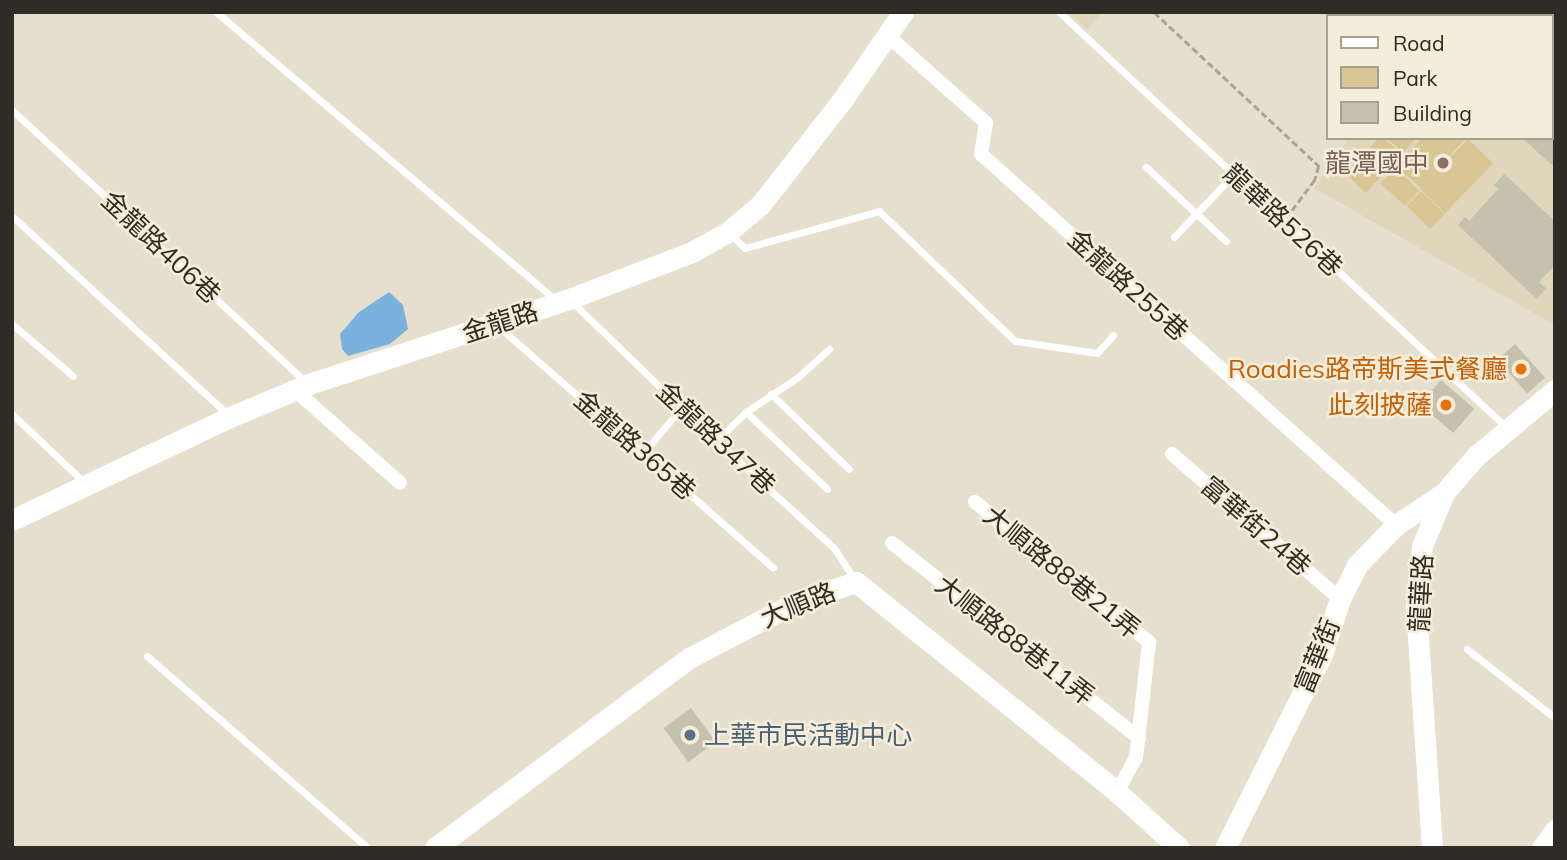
<!DOCTYPE html>
<meta charset="utf-8">
<style>
body{margin:0}
#map{position:relative;width:1567px;height:860px;overflow:hidden;background:#e6dfcd;font-family:Mulish,"Noto Sans TC",sans-serif}
div>[style]{position:absolute}
[style*='--x']{left:calc(var(--x)*1px);top:calc(var(--y)*1px);width:calc(var(--w)*1px);rotate:calc(var(--a)*1deg)}
.built>*{inset:0;background:#dfd6bc}
.green>*{inset:0;background:#d9c694;transform-origin:0 0}
.water>*{inset:0;background:#79b2dd}
.building>*{inset:0;background:#c6c0ae;transform-origin:0 0}
.path>*{height:2.5px;margin-top:-1.25px;transform-origin:0;background:repeating-linear-gradient(90deg,#aba596 0 7px,transparent 0 10.5px)}
.lane>*{height:7px;margin:-3.5px;padding:0 3.5px;transform-origin:3.5px;border-radius:3.5px;background:#fff}
.street>*{height:14px;margin:-7px;padding:0 7px;transform-origin:7px;border-radius:7px;background:#fff}
.secondary>*{height:21px;margin:-10.5px;padding:0 10.5px;transform-origin:10.5px;border-radius:10.5px;background:#fff}
.dots>*{width:19px;height:19px;translate:-50% -50%;box-sizing:border-box;border:4px solid #f4edda;border-radius:50%}
span{translate:-50% -50%;white-space:nowrap;text-align:center;line-height:1.15;-webkit-text-stroke:5px #f4edda;paint-order:stroke}
.education-label{font-size:26px;color:#785e54}
.right{translate:-100% -50%;text-align:right}
.street-label{font-size:26px;color:#2f2c25}
.food-label{font-size:26px;color:#c56008}
.service-label{font-size:26px;color:#4e5e75}
.left{translate:0 -50%;text-align:left}
.frame{position:absolute;inset:0;border:14px solid #2f2c25;pointer-events:none}
.legend{position:absolute;left:1326px;top:14px;width:228px;height:126px;box-sizing:border-box;background:#f4edda;border:2px solid #a5a092;margin:0;padding:9px 12px;list-style:none;font-size:21px;color:#2f2c25}
.legend li{display:flex;align-items:center;gap:14px;height:35px}
.legend b{width:35px;border:2px solid #a5a092}
</style>
<div id="map">
<div class="built">
<div style="clip-path:polygon(1068px 12px,1102px 12px,1087px 29px)"></div>
<div style="clip-path:polygon(1359px 12px,1555px 12px,1555px 325px,1314px 188px,1349px 138px,1551px 138px,1551px 16px,1363px 16px)"></div>
</div>
<div class="green">
<div style="left:1408px;top:12px;width:50px;height:6px"></div>
<div style="clip-path:polygon(1379px 138px,1384px 138px,1401px 154px,1366px 193px,1346px 174px)"></div>
<div style="clip-path:polygon(1387px 138px,1416px 138px,1403px 153px)"></div>
<div style="clip-path:polygon(1422px 138px,1466px 138px,1421px 188px,1396px 166px)"></div>
<div style="left:1468px;top:139px;width:35px;height:69px;rotate:44deg"></div>
<div style="left:1395px;top:168px;width:33px;height:21px;rotate:43deg"></div>
<div style="left:1421px;top:191px;width:33px;height:21px;rotate:44deg"></div>
</div>
<div class="water">
<div style="clip-path:polygon(389px 292px,403px 305px,408px 329px,390px 344px,348px 356px,342px 349px,340px 334px,359px 312px)"></div>
</div>
<div class="building">
<div style="clip-path:polygon(1522px 138px,1555px 138px,1555px 168px)"></div>
<div style="clip-path:polygon(1504px 174px,1555px 221px,1555px 265px,1539px 282px,1546px 288px,1537px 299px,1458px 225px,1465px 217px,1469px 221px,1498px 189px,1494px 185px)"></div>
<div style="left:1515px;top:344px;width:45px;height:24px;rotate:48deg"></div>
<div style="left:1441px;top:380px;width:44px;height:32px;rotate:41deg"></div>
<div style="left:691px;top:708px;width:42px;height:34px;rotate:54deg"></div>
</div>
<div class="path">
<div style="--x:1154;--y:12;--w:226;--a:43"></div>
<div style="--x:1319;--y:166;--w:15;--a:106"></div>
<div style="--x:1315;--y:180;--w:44;--a:126.6"></div>
</div>
<div class="lane">
<div style="--x:216;--y:12;--w:444;--a:40.3"></div>
<div style="--x:1059;--y:12;--w:610;--a:42.87"></div>
<div style="--x:12;--y:110;--w:402;--a:42.8"></div>
<div style="--x:1146;--y:167;--w:109;--a:42.8"></div>
<div style="--x:12;--y:216;--w:292;--a:42.6"></div>
<div style="--x:731;--y:235;--w:19;--a:43"></div>
<div style="--x:745;--y:248;--w:139;--a:-15.4"></div>
<div style="--x:879;--y:211;--w:188;--a:43.7"></div>
<div style="--x:1015;--y:341;--w:83;--a:8.3"></div>
<div style="--x:1097;--y:353;--w:24;--a:-48"></div>
<div style="--x:1174;--y:237;--w:87;--a:-46.4"></div>
<div style="--x:571;--y:301;--w:202;--a:44"></div>
<div style="--x:716;--y:441;--w:159;--a:42.2"></div>
<div style="--x:834;--y:548;--w:37;--a:57"></div>
<div style="--x:12;--y:324;--w:80;--a:40.4"></div>
<div style="--x:498;--y:326;--w:366;--a:41.3"></div>
<div style="--x:771;--y:394;--w:108;--a:43.9"></div>
<div style="--x:746;--y:412;--w:112;--a:43.5"></div>
<div style="--x:12;--y:414;--w:100;--a:43.4"></div>
<div style="--x:716;--y:441;--w:42;--a:-44"></div>
<div style="--x:746;--y:412;--w:63;--a:-33.9"></div>
<div style="--x:798;--y:377;--w:42;--a:-42.1"></div>
<div style="--x:644;--y:452;--w:59;--a:-49.8"></div>
<div style="--x:1467;--y:649;--w:112;--a:38.1"></div>
<div style="--x:147;--y:656;--w:293;--a:41"></div>
</div>
<div class="street">
<div style="--x:887;--y:35;--w:132;--a:41.6"></div>
<div style="--x:986;--y:123;--w:31;--a:99"></div>
<div style="--x:981;--y:154;--w:557;--a:41.8"></div>
<div style="--x:295;--y:390;--w:140;--a:41.5"></div>
<div style="--x:1172;--y:454;--w:222;--a:40.8"></div>
<div style="--x:975;--y:502;--w:223;--a:38.8"></div>
<div style="--x:1149;--y:642;--w:116;--a:96.4"></div>
<div style="--x:1136;--y:757;--w:40;--a:118"></div>
<div style="--x:892;--y:543;--w:315;--a:38.3"></div>
</div>
<div class="secondary">
<div style="--x:12;--y:520;--w:241;--a:-25.3"></div>
<div style="--x:230;--y:417;--w:86;--a:-22.7"></div>
<div style="--x:309;--y:384;--w:274;--a:-18.1"></div>
<div style="--x:569;--y:299;--w:132;--a:-20.9"></div>
<div style="--x:692;--y:252;--w:41;--a:-29.1"></div>
<div style="--x:728;--y:232;--w:43;--a:-40.3"></div>
<div style="--x:761;--y:204;--w:133;--a:-52"></div>
<div style="--x:843;--y:99;--w:106;--a:-55.4"></div>
<div style="--x:435;--y:848;--w:317;--a:-36.8"></div>
<div style="--x:689;--y:658;--w:125;--a:-27.6"></div>
<div style="--x:800;--y:600;--w:59;--a:-17.8"></div>
<div style="--x:856;--y:582;--w:335;--a:38.8"></div>
<div style="--x:1117;--y:792;--w:84;--a:42.1"></div>
<div style="--x:1225;--y:848;--w:217;--a:-63.4"></div>
<div style="--x:1322;--y:654;--w:58;--a:-71.9"></div>
<div style="--x:1340;--y:599;--w:38;--a:-63"></div>
<div style="--x:1357;--y:565;--w:56;--a:-45.7"></div>
<div style="--x:1396;--y:525;--w:58;--a:-33.7"></div>
<div style="--x:1432;--y:848;--w:241;--a:-93.8"></div>
<div style="--x:1416;--y:608;--w:62;--a:-84.5"></div>
<div style="--x:1422;--y:546;--w:57;--a:-67.5"></div>
<div style="--x:1444;--y:493;--w:49;--a:-49.1"></div>
<div style="--x:1476;--y:456;--w:103;--a:-39.9"></div>
<div style="--x:1542;--y:848;--w:22;--a:-54"></div>
</div>
<div class="dots">
<div style="left:1443px;top:163px;background:#8d6e63"></div>
<div style="left:1521px;top:369px;background:#e8710a"></div>
<div style="left:1446px;top:405px;background:#e8710a"></div>
<div style="left:690px;top:735px;background:#5c6f8a"></div>
</div>
<div class="education-label">
<span class="right" style="left:1429px;top:163px">龍潭國中</span>
</div>
<div class="street-label">
<span style="left:1283px;top:220px;rotate:43deg">龍華路526巷</span>
<span style="left:161px;top:247px;rotate:43deg">金龍路406巷</span>
<span style="left:1128px;top:285px;rotate:42deg">金龍路255巷</span>
<span style="left:500px;top:322px;rotate:-18deg">金龍路</span>
<span style="left:716px;top:438px;rotate:43deg">金龍路347巷</span>
<span style="left:635px;top:445px;rotate:41deg">金龍路365巷</span>
<span style="left:1256px;top:526px;rotate:41deg">富華街24巷</span>
<span style="left:1062px;top:572px;rotate:39deg">大順路88巷21弄</span>
<span style="left:1421px;top:593px;rotate:-87deg">龍華路</span>
<span style="left:798px;top:605px;rotate:-22deg">大順路</span>
<span style="left:1015px;top:640px;rotate:38deg">大順路88巷11弄</span>
<span style="left:1317px;top:656px;rotate:-68deg">富華街</span>
</div>
<div class="food-label">
<span class="right" style="left:1507px;top:369px">Roadies路帝斯美式餐廳</span>
<span class="right" style="left:1432px;top:405px">此刻披薩</span>
</div>
<div class="service-label">
<span class="left" style="left:704px;top:735px">上華市民活動中心</span>
</div>
<div class="frame"></div>
<ul class="legend">
<li><b style="height:9px;background:#fff"></b>Road</li>
<li><b style="height:19px;background:#d9c694"></b>Park</li>
<li><b style="height:19px;background:#c6c0ae"></b>Building</li>
</ul>
</div>
